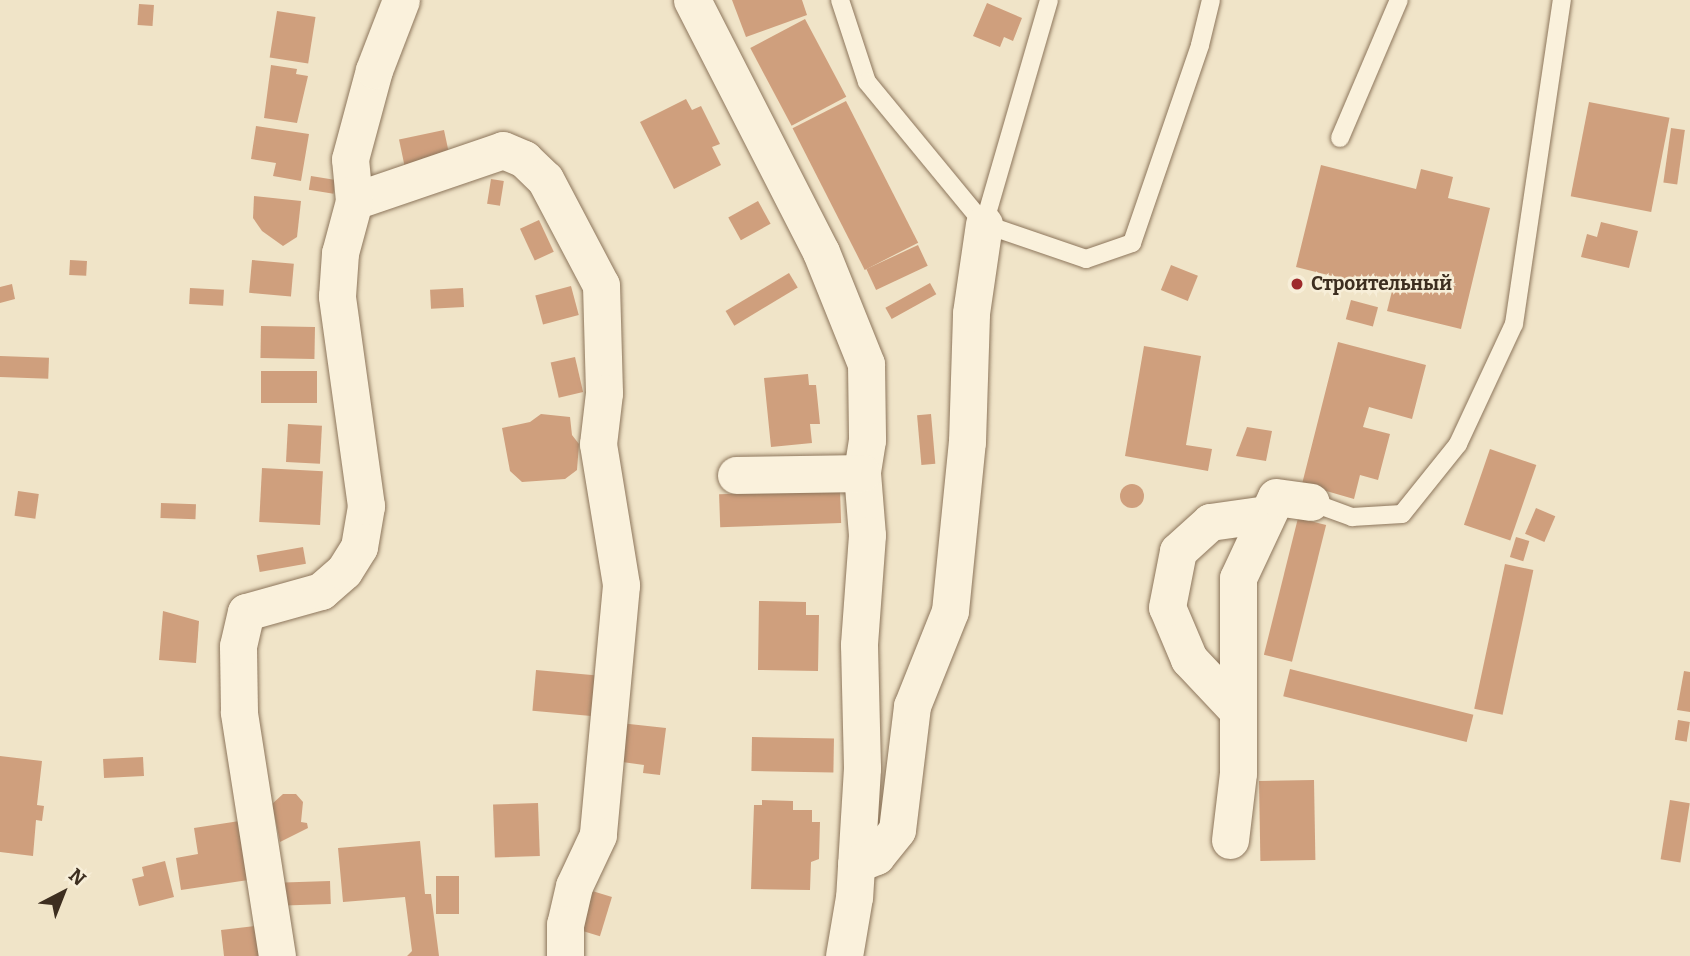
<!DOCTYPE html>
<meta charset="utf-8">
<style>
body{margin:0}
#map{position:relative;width:1690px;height:956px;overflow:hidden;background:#f0e4c8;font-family:Bitter,serif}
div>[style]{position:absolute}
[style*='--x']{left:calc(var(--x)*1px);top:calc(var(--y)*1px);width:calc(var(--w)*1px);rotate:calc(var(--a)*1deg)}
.building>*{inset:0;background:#cf9f7d;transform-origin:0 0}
.round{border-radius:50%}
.roads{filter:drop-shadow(0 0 2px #8d765c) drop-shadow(0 0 2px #8d765c)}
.lane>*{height:18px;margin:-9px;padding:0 9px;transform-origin:9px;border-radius:9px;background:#faf1dc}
.street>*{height:37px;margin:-18.5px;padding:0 18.5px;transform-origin:18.5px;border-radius:18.5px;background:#faf1dc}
.dots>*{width:19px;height:19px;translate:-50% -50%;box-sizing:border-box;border:4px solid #f7eed8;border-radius:50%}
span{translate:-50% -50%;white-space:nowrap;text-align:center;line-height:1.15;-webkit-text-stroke:5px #f7eed8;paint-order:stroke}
.poi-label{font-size:19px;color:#3d2e20;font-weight:700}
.left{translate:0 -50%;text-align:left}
.north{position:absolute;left:28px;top:858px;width:70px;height:70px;-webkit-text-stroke:5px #f7eed8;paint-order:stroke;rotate:42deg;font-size:19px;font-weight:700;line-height:28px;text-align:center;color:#3d2e20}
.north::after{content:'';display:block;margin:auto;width:24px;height:32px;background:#3d2e20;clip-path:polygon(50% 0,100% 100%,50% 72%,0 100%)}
</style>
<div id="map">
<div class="building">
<div style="clip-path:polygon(732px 0,802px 0,807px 15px,746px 37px)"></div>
<div style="clip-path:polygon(987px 3px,1022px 18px,1013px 41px,1004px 37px,1000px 47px,973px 36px)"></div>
<div style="left:139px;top:4px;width:15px;height:21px;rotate:4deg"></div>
<div style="left:277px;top:11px;width:39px;height:47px;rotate:9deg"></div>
<div style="left:805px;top:19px;width:88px;height:62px;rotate:62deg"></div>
<div style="clip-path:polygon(271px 65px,297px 69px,296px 74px,308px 76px,297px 123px,264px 118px)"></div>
<div style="clip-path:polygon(686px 99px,692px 110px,701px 106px,720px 144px,712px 147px,721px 165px,674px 189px,640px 122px)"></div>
<div style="left:846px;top:101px;width:159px;height:60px;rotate:63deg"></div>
<div style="left:1589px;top:102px;width:82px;height:96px;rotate:11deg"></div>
<div style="clip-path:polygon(256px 126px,309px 134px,301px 181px,273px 176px,276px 163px,251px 159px)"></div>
<div style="left:1671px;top:128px;width:14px;height:55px;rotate:8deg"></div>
<div style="left:444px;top:130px;width:30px;height:46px;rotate:78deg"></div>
<div style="clip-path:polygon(1321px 165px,1416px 189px,1421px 169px,1453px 177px,1448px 198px,1490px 208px,1461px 329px,1387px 311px,1392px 291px,1296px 267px)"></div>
<div style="left:311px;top:176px;width:25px;height:14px;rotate:9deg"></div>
<div style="left:491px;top:179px;width:13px;height:25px;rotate:9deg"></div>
<div style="clip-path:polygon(254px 196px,301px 201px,297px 237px,283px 246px,262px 231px,253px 218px)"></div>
<div style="left:758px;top:201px;width:26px;height:34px;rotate:61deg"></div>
<div style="left:539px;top:220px;width:35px;height:21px;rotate:65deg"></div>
<div style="clip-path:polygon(1601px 222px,1638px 231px,1629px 268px,1581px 257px,1587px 234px,1597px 237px)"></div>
<div style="left:918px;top:245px;width:23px;height:57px;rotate:65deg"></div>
<div style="left:70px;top:260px;width:17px;height:15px;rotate:3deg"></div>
<div style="left:252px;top:260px;width:42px;height:33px;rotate:5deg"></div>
<div style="left:1171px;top:265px;width:29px;height:27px;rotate:22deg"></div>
<div style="left:789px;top:273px;width:17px;height:74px;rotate:59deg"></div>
<div style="left:930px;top:283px;width:13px;height:51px;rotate:61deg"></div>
<div style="clip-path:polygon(12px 284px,15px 299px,0 303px,0 287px)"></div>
<div style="left:571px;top:286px;width:30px;height:37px;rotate:75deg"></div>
<div style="left:190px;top:288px;width:34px;height:16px;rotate:3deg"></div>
<div style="left:463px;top:288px;width:19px;height:33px;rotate:87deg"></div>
<div style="left:1351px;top:300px;width:28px;height:20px;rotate:15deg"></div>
<div style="left:261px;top:326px;width:54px;height:32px;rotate:1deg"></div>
<div style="clip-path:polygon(1338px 342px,1426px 365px,1412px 419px,1369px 407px,1363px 427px,1390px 434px,1378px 480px,1360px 475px,1354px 499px,1302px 484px)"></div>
<div style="clip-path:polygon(1144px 346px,1201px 356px,1186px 445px,1212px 449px,1208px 471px,1125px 456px)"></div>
<div style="left:0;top:356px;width:49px;height:21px;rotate:2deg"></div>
<div style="left:575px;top:357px;width:36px;height:25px;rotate:77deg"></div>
<div style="left:261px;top:371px;width:56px;height:32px"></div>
<div style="clip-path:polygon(808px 374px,809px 385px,816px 385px,820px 424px,810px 424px,812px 443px,771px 447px,764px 378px)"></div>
<div style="clip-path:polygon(541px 414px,570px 417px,572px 435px,579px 444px,577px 470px,565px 479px,522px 482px,510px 471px,502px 428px,530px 422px)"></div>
<div style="left:931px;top:414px;width:50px;height:14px;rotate:85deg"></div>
<div style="left:288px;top:424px;width:34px;height:38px;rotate:3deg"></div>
<div style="clip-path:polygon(1247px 427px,1272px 431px,1266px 461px,1236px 456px)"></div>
<div style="left:1490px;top:449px;width:49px;height:80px;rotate:19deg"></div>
<div style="left:262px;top:468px;width:61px;height:54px;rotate:3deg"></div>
<div class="round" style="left:1120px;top:484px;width:24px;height:24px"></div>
<div style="left:840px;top:490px;width:33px;height:121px;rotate:88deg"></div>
<div style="left:18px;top:491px;width:21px;height:25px;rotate:8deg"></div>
<div style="left:161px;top:503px;width:35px;height:15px;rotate:2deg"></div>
<div style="left:1536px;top:508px;width:21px;height:28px;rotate:23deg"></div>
<div style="left:1298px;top:518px;width:29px;height:141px;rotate:14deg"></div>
<div style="left:1516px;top:537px;width:14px;height:21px;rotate:17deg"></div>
<div style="left:303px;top:547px;width:17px;height:47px;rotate:80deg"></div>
<div style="left:1505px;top:564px;width:29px;height:148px;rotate:12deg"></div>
<div style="clip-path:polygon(759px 601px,806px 602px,806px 615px,819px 615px,818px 671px,758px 670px)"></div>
<div style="clip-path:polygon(163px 611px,199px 621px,196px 663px,159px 660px)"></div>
<div style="left:1290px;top:669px;width:189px;height:28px;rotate:14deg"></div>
<div style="left:536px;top:670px;width:59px;height:41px;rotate:5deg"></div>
<div style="clip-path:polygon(1684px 671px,1690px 672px,1690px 712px,1677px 710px)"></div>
<div style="left:1678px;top:720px;width:12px;height:20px;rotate:9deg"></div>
<div style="clip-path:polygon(620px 723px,666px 728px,660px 775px,643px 773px,644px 765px,615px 761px)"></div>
<div style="left:752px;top:737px;width:82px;height:34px;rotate:1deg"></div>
<div style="clip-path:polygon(0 756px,42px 761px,37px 805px,44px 806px,42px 821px,36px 820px,33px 856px,0 852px)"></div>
<div style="left:143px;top:757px;width:19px;height:40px;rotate:87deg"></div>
<div style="left:1314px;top:780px;width:80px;height:55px;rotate:89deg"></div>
<div style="clip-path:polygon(283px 794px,296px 794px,303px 802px,301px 822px,307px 823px,308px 828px,280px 842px,272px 804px)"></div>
<div style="clip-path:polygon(762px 800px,793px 801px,793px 810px,812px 810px,812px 822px,820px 822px,819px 859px,811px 862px,810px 890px,751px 889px,754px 805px,762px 805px)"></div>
<div style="left:1670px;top:800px;width:20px;height:60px;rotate:9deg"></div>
<div style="left:538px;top:803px;width:53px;height:45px;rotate:88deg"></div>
<div style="clip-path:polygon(246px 820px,255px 879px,181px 890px,176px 858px,198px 854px,194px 828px)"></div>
<div style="clip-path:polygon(420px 841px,425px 894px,431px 894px,439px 956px,407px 956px,412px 951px,405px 897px,343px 902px,338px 848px)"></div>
<div style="clip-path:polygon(165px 861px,174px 897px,139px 906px,132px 879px,144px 876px,142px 867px)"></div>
<div style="left:436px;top:876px;width:23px;height:38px"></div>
<div style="left:330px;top:881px;width:23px;height:46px;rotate:88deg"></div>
<div style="left:589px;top:890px;width:24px;height:41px;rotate:17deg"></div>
<div style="clip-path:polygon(255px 926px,259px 956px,224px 956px,221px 930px)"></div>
</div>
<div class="roads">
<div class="lane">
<div style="--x:840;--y:0;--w:86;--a:71.8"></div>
<div style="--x:867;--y:82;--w:184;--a:50.5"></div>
<div style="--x:984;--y:224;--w:108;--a:18.9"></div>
<div style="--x:1086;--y:259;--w:49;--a:-19.2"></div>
<div style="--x:1132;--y:243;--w:209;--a:-71"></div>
<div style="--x:1200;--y:45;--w:46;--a:-76.3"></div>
<div style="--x:1340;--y:138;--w:150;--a:-66.9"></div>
<div style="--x:984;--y:224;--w:233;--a:-73.8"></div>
<div style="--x:1311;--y:502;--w:44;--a:20.1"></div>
<div style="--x:1352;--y:517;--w:50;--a:-3.4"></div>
<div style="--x:1402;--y:514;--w:90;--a:-51.3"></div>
<div style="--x:1458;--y:444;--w:132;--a:-65"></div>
<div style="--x:1514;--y:324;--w:328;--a:-81.6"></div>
</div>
<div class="street">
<div style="--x:692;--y:0;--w:283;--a:62.9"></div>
<div style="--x:821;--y:252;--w:121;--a:68.1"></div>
<div style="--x:866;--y:364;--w:76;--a:89.2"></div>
<div style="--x:867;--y:440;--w:33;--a:99"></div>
<div style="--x:862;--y:473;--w:62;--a:85.4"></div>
<div style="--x:867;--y:535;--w:110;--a:94.2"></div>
<div style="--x:859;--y:645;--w:123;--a:88.6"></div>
<div style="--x:862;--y:768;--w:129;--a:93.5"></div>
<div style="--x:854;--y:897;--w:60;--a:99.6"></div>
<div style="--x:354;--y:201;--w:157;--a:-18.9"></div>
<div style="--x:503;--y:150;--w:23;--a:23"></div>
<div style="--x:524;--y:159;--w:29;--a:44"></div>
<div style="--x:545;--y:179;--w:120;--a:62.2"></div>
<div style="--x:601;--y:285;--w:108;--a:88.4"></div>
<div style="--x:604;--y:393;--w:51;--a:96.7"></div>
<div style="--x:598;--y:444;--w:143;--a:80.7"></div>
<div style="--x:621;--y:585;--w:251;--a:95.3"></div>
<div style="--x:598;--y:835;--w:56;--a:115.2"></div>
<div style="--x:574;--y:886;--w:39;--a:103"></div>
<div style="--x:565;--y:924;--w:32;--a:90"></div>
<div style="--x:736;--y:475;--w:126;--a:-0.9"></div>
<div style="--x:1237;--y:710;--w:70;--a:-133.3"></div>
<div style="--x:1189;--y:659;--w:56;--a:-112.9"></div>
<div style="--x:1167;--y:607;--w:57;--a:-78.9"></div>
<div style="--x:1178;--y:551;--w:43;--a:-42.2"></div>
<div style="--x:1210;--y:522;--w:57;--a:-8.1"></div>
<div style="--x:1230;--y:840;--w:67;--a:-83.2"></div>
<div style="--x:1238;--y:773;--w:195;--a:-90"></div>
<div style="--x:1238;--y:578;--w:89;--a:-64.9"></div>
<div style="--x:1276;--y:497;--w:35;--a:8"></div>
<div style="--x:856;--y:864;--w:22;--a:-22"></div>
<div style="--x:876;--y:856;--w:33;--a:-51"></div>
<div style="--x:897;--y:830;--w:125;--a:-83.1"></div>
<div style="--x:912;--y:706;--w:102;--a:-68.2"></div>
<div style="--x:950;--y:611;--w:170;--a:-84.3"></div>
<div style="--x:967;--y:442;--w:129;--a:-88.2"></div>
<div style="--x:971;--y:313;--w:90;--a:-81.7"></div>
<div style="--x:277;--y:956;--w:247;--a:-98.9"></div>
<div style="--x:239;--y:712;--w:66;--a:-90.9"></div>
<div style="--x:238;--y:646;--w:35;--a:-77"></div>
<div style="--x:246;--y:612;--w:78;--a:-15.6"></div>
<div style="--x:321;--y:591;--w:30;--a:-41"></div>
<div style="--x:344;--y:571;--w:28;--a:-58"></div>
<div style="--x:359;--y:547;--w:42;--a:-80.3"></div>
<div style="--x:366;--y:506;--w:212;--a:-97.9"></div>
<div style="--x:337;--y:296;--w:43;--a:-86"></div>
<div style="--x:340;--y:253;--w:54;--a:-74.9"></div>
<div style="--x:354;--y:201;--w:42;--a:-95.4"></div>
<div style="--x:350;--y:159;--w:92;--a:-74.9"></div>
<div style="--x:374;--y:70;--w:75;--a:-68.9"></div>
</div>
</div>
<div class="dots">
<div style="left:1297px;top:284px;background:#9e2a2b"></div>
</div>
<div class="poi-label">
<span class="left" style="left:1311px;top:284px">Строительный</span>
</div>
<div class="north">N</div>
</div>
